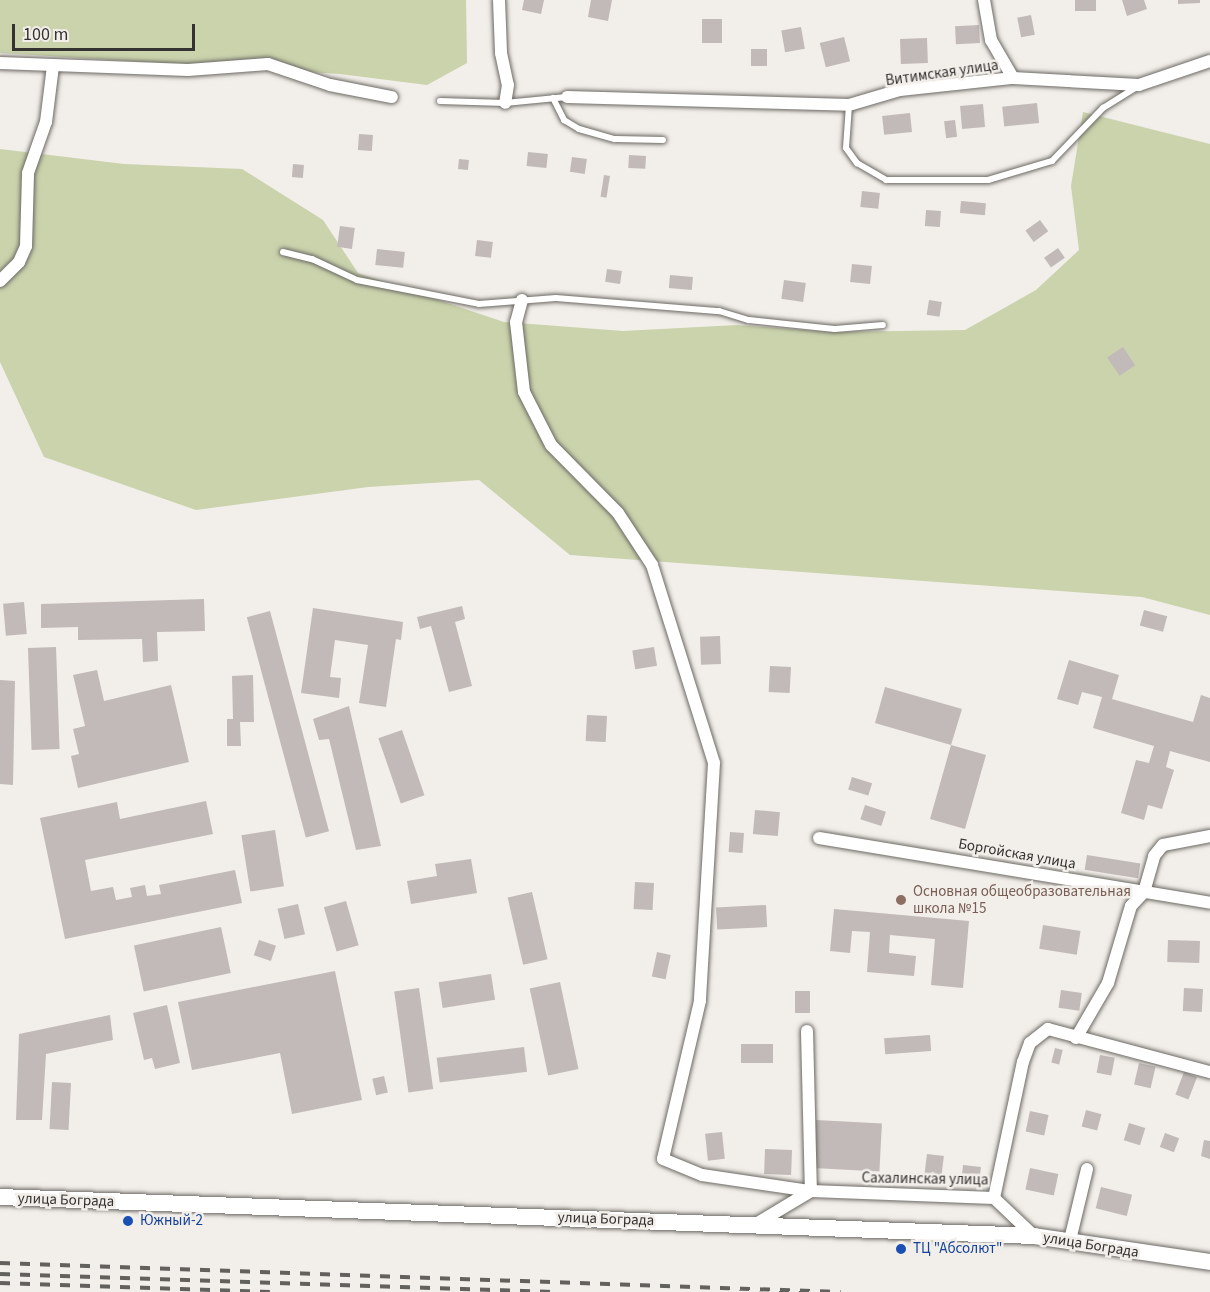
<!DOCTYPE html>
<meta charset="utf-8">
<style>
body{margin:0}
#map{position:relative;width:1210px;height:1292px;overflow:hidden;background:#f2eee9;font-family:"Source Sans 3",sans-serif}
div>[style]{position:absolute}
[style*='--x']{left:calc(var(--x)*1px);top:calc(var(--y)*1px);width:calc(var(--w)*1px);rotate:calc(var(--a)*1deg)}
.green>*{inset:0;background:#cad3ac}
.building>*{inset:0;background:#c1bab8;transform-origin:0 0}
.roads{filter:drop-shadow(0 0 2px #6c6964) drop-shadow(0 0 2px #6c6964)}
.lane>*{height:6px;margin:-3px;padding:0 3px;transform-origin:3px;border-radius:3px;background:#fff}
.street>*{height:12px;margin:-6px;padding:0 6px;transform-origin:6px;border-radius:6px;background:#fff}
.secondary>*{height:16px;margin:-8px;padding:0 8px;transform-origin:8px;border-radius:8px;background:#fff}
.rail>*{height:4px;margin-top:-2px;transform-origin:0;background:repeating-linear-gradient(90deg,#63615e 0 10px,transparent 0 20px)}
.dots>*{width:16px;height:16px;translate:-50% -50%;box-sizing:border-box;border:3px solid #f2eee9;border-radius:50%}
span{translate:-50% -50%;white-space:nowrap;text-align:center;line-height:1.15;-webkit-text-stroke:5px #f2eee9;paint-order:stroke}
.street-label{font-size:15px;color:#343331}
.education-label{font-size:15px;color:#785e54}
.left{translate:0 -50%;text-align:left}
.transit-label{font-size:15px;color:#164399}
.scale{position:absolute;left:12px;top:24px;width:183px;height:27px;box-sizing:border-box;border:3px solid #343331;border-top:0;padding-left:8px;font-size:18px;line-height:21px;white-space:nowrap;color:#343331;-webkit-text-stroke:4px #f2eee9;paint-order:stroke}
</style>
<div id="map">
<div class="green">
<div style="clip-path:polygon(0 0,466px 0,467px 63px,427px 85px,340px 74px,0 53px)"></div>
<div style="clip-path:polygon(1083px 112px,1210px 144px,1210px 615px,1142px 597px,570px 555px,479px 480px,368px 487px,196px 510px,44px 457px,0 362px,0 149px,124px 164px,242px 169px,323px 220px,358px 273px,504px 322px,623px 331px,737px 325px,831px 332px,965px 330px,1036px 290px,1079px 250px,1071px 186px)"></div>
</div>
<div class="building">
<div style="clip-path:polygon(524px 0,544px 0,541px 14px,522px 10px)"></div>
<div style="clip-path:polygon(591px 0,612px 0,608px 21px,588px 17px)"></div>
<div style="left:1075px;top:0;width:21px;height:11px"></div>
<div style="clip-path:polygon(1122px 0,1144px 0,1147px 9px,1127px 16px)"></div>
<div style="clip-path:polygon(1178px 0,1200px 0,1200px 3px,1178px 4px)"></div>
<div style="left:1031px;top:15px;width:20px;height:14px;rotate:79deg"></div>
<div style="left:702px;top:19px;width:20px;height:24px"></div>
<div style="left:979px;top:25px;width:18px;height:24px;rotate:87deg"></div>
<div style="left:801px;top:27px;width:22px;height:20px;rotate:80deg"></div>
<div style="left:844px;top:37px;width:25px;height:25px;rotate:76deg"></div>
<div style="left:927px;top:38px;width:25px;height:27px;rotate:88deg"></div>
<div style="left:751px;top:49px;width:16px;height:17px"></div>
<div style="left:1037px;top:103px;width:20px;height:35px;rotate:84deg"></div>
<div style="left:983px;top:104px;width:23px;height:23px;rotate:85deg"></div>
<div style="left:910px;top:113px;width:19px;height:28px;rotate:84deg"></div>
<div style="left:955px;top:120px;width:17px;height:11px;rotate:83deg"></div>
<div style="left:359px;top:134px;width:14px;height:16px;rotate:4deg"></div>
<div style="left:528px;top:152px;width:20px;height:14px;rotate:6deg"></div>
<div style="left:629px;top:155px;width:17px;height:13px;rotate:3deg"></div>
<div style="left:572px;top:157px;width:15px;height:15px;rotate:8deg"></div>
<div style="left:459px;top:159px;width:10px;height:10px;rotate:6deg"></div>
<div style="left:293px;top:164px;width:11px;height:13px;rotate:5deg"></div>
<div style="left:604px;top:175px;width:6px;height:22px;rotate:9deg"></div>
<div style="left:862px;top:191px;width:18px;height:16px;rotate:6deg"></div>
<div style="left:961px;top:201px;width:25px;height:12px;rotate:5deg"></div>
<div style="left:926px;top:210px;width:15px;height:16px;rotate:4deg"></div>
<div style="left:1040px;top:220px;width:14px;height:18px;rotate:54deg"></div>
<div style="left:340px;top:226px;width:15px;height:21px;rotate:8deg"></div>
<div style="left:477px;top:240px;width:16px;height:16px;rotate:7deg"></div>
<div style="left:1058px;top:248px;width:12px;height:17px;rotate:55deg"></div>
<div style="left:377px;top:249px;width:28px;height:16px;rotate:6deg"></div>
<div style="left:852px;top:264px;width:20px;height:18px;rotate:6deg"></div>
<div style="left:607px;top:269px;width:15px;height:13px;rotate:8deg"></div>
<div style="left:670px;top:275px;width:23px;height:13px;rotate:5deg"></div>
<div style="left:784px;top:280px;width:22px;height:19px;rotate:8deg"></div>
<div style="left:929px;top:300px;width:13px;height:15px;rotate:9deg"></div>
<div style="left:1123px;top:347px;width:22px;height:19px;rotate:56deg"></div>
<div style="clip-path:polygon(204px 599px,205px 631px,157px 632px,158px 661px,143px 662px,142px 639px,78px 640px,78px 627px,41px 628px,41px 604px)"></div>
<div style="left:24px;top:602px;width:32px;height:21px;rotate:85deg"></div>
<div style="clip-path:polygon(462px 606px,465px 619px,455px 622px,472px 686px,449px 692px,431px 626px,420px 629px,417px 617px)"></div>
<div style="clip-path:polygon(313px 608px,403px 622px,401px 640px,396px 639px,386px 707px,359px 703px,368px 645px,335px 640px,330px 677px,341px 678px,339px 698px,301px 693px)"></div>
<div style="left:1144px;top:610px;width:24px;height:16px;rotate:15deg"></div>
<div style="left:270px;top:611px;width:228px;height:24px;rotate:75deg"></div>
<div style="left:720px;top:636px;width:28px;height:20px;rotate:88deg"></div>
<div style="left:56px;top:647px;width:102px;height:28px;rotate:88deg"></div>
<div style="left:654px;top:647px;width:19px;height:22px;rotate:81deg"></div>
<div style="clip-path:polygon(1069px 660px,1119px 675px,1112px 699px,1193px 722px,1201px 695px,1210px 698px,1210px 762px,1170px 751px,1166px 767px,1174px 770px,1162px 809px,1148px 805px,1144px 820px,1121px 813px,1136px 760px,1149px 763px,1154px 746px,1093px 728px,1102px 697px,1082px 692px,1078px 705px,1057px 699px)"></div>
<div style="left:770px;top:666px;width:21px;height:26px;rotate:3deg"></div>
<div style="clip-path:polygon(97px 670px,104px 701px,171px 685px,189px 762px,78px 788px,71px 756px,79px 754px,73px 729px,85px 726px,73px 675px)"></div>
<div style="clip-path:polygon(253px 675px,254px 722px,240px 722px,241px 746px,227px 746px,227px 719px,233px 719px,232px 676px)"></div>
<div style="clip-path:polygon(0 680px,15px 681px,13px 785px,0 784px)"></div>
<div style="clip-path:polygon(885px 687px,962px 709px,951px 745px,986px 755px,965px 829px,930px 819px,951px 745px,875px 723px)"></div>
<div style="clip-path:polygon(349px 706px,381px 846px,356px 850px,329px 739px,319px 740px,313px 719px)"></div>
<div style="left:587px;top:715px;width:20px;height:26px;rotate:3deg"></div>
<div style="left:402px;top:730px;width:69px;height:25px;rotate:71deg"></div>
<div style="left:852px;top:777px;width:21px;height:13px;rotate:17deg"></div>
<div style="clip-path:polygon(206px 801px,213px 834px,85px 860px,91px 891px,113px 887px,116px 900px,132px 897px,130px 888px,145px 885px,147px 896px,161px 894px,159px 885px,235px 870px,242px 903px,65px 939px,40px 818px,117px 802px,120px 819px)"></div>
<div style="left:865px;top:805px;width:22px;height:15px;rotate:18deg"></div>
<div style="left:755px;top:810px;width:25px;height:24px;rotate:5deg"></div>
<div style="left:275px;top:830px;width:57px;height:34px;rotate:81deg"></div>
<div style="left:730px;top:832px;width:14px;height:20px;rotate:4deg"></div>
<div style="left:1087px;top:855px;width:54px;height:15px;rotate:9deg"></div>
<div style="clip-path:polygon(471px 859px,477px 893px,411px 904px,407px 881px,437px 876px,435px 864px)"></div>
<div style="left:635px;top:882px;width:19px;height:27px;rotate:3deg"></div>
<div style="left:532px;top:892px;width:69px;height:25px;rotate:77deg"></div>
<div style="left:346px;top:901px;width:46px;height:23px;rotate:74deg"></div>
<div style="left:298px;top:904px;width:31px;height:21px;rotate:77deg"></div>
<div style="left:766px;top:905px;width:22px;height:50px;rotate:87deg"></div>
<div style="clip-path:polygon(834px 909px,969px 921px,963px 988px,931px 985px,935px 939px,890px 935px,889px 953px,916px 956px,914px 976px,867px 972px,870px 932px,852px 931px,850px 953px,830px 951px)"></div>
<div style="left:1043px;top:925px;width:38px;height:24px;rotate:9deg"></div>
<div style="left:221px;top:927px;width:47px;height:89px;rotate:78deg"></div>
<div style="left:259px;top:940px;width:18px;height:16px;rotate:19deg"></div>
<div style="left:1168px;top:940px;width:32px;height:22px;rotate:2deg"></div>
<div style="left:657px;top:952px;width:14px;height:25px;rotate:12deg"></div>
<div style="clip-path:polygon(335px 971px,362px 1100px,292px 1114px,280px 1053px,192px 1070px,178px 1002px)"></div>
<div style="left:491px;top:974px;width:26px;height:53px;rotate:81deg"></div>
<div style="left:560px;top:982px;width:89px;height:31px;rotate:78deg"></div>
<div style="left:419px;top:988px;width:102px;height:25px;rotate:82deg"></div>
<div style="left:1184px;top:988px;width:19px;height:23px;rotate:3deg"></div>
<div style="left:1061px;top:990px;width:21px;height:18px;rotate:8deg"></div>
<div style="left:795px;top:991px;width:15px;height:22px"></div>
<div style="clip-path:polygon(167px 1005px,180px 1063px,155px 1069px,152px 1058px,144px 1060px,133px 1013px)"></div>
<div style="clip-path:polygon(110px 1015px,113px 1040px,46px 1054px,42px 1120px,16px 1120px,19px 1034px)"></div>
<div style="left:930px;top:1035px;width:16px;height:46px;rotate:86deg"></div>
<div style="left:741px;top:1044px;width:32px;height:19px"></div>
<div style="left:524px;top:1047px;width:25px;height:88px;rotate:83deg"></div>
<div style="left:1055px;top:1048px;width:8px;height:15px;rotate:14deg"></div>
<div style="left:1100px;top:1055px;width:15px;height:18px;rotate:11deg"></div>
<div style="left:1139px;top:1063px;width:17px;height:22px;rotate:13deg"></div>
<div style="left:1184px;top:1072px;width:14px;height:24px;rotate:21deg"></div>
<div style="left:384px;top:1076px;width:17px;height:12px;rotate:77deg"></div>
<div style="left:52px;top:1082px;width:19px;height:47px;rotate:3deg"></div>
<div style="left:1086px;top:1110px;width:16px;height:17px;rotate:15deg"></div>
<div style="left:1030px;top:1111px;width:19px;height:21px;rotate:12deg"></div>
<div style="left:816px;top:1120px;width:66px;height:48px;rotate:3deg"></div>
<div style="left:1129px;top:1123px;width:17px;height:18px;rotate:17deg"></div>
<div style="left:722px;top:1132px;width:27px;height:17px;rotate:84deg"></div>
<div style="left:1165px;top:1133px;width:15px;height:15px;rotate:20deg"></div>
<div style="clip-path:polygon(1204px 1140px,1210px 1141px,1210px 1159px,1201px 1156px)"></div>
<div style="left:765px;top:1149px;width:27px;height:25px;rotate:2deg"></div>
<div style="left:927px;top:1154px;width:17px;height:23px;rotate:7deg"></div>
<div style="left:963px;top:1165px;width:18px;height:19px;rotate:6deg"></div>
<div style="left:1030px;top:1168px;width:29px;height:22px;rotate:12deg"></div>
<div style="left:1101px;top:1187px;width:32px;height:22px;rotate:14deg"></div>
</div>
<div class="roads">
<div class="lane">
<div style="--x:553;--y:98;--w:25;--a:63"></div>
<div style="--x:564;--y:120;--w:17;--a:31"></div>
<div style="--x:579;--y:129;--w:37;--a:16"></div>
<div style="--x:615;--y:139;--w:48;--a:1.2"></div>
<div style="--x:440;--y:101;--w:65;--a:1.8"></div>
<div style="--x:505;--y:103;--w:62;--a:-5.5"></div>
<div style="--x:849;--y:105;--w:43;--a:94"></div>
<div style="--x:846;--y:148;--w:19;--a:54"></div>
<div style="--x:857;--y:163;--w:34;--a:30"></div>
<div style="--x:886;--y:180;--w:102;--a:0"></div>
<div style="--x:988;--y:180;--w:67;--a:-16.5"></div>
<div style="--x:1052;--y:161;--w:74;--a:-46.1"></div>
<div style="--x:1103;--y:108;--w:39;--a:-32"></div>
<div style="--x:283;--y:252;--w:30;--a:14"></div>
<div style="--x:312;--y:259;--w:50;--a:25"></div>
<div style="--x:357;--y:280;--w:124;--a:11.1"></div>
<div style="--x:479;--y:304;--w:77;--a:-4.5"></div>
<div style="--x:556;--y:298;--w:164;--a:4.6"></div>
<div style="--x:719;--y:311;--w:31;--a:17"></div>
<div style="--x:749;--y:320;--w:86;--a:6"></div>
<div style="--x:835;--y:329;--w:48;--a:-4.8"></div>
</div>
<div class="street">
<div style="--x:499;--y:0;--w:53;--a:87.8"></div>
<div style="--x:501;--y:53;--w:33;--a:78"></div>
<div style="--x:508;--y:85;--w:18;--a:99"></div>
<div style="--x:984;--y:0;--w:41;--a:80.1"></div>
<div style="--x:991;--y:40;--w:44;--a:59.9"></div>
<div style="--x:0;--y:63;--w:188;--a:2.1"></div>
<div style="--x:188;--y:70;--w:80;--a:-4.3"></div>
<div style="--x:268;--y:64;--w:65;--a:18.7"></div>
<div style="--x:330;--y:85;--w:63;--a:11"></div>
<div style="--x:567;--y:97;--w:282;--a:1.6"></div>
<div style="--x:849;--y:105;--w:53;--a:-16.4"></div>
<div style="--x:900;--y:90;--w:114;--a:-6.1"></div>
<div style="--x:1013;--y:78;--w:126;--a:3.2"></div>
<div style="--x:1139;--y:85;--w:75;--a:-18.7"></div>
<div style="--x:0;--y:281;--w:27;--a:-45"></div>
<div style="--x:19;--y:262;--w:17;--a:-66"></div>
<div style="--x:26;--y:246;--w:73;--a:-88.4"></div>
<div style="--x:28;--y:173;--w:54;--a:-70.6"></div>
<div style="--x:46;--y:122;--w:56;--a:-82.9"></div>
<div style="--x:522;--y:300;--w:23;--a:105"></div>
<div style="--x:516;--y:322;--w:70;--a:83.5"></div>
<div style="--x:524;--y:392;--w:59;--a:63"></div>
<div style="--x:551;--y:445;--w:95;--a:45.4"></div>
<div style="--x:618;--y:513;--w:62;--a:56.8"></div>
<div style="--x:652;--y:565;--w:207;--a:72.6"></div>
<div style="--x:714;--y:763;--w:238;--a:93.4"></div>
<div style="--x:700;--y:1001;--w:162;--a:103.2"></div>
<div style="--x:663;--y:1159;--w:42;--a:22.3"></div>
<div style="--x:702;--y:1175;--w:110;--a:8.4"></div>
<div style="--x:811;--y:1191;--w:64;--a:149"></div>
<div style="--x:819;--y:838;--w:396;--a:9.4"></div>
<div style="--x:807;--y:1031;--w:160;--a:88.6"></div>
<div style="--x:811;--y:1191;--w:183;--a:2.2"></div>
<div style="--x:994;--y:1198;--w:139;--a:-78"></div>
<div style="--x:1023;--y:1062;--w:20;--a:-70"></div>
<div style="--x:1030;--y:1043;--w:23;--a:-38"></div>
<div style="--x:1048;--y:1029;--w:168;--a:14.9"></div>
<div style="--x:1076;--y:1038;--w:64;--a:-59.8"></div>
<div style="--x:1108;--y:983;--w:80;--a:-73.4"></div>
<div style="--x:1131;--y:906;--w:19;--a:-47"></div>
<div style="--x:1144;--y:892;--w:37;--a:-74"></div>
<div style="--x:1154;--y:856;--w:14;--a:-51"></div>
<div style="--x:1163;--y:845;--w:48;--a:-10.8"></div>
<div style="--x:994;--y:1198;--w:55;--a:43.5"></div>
<div style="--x:1070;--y:1240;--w:73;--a:-76.5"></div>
</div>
<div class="secondary">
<div style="--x:0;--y:1197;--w:1035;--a:2.16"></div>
<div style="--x:1034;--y:1236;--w:178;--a:8.4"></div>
</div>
</div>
<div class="rail">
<div style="--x:0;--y:1263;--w:841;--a:1.98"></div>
<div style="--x:0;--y:1274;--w:555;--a:1.86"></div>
<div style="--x:0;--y:1283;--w:270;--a:1.9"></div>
</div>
<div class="dots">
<div style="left:901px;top:900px;background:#8d6e63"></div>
<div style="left:128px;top:1221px;background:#1a4fb4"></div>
<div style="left:901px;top:1249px;background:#1a4fb4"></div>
</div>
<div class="street-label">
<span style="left:942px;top:73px;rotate:-8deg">Витимская улица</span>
<span style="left:1017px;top:854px;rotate:10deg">Боргойская улица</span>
<span style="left:925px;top:1179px;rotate:1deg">Сахалинская улица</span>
<span style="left:66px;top:1200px;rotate:2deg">улица Бограда</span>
<span style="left:606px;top:1219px;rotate:2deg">улица Бограда</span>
<span style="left:1091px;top:1245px;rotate:9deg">улица Бограда</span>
</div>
<div class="education-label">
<span class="left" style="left:913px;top:900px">Основная общеобразовательная<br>школа №15</span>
</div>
<div class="transit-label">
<span class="left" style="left:140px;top:1221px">Южный-2</span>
<span class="left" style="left:913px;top:1249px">ТЦ "Абсолют"</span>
</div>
<div class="scale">100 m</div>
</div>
